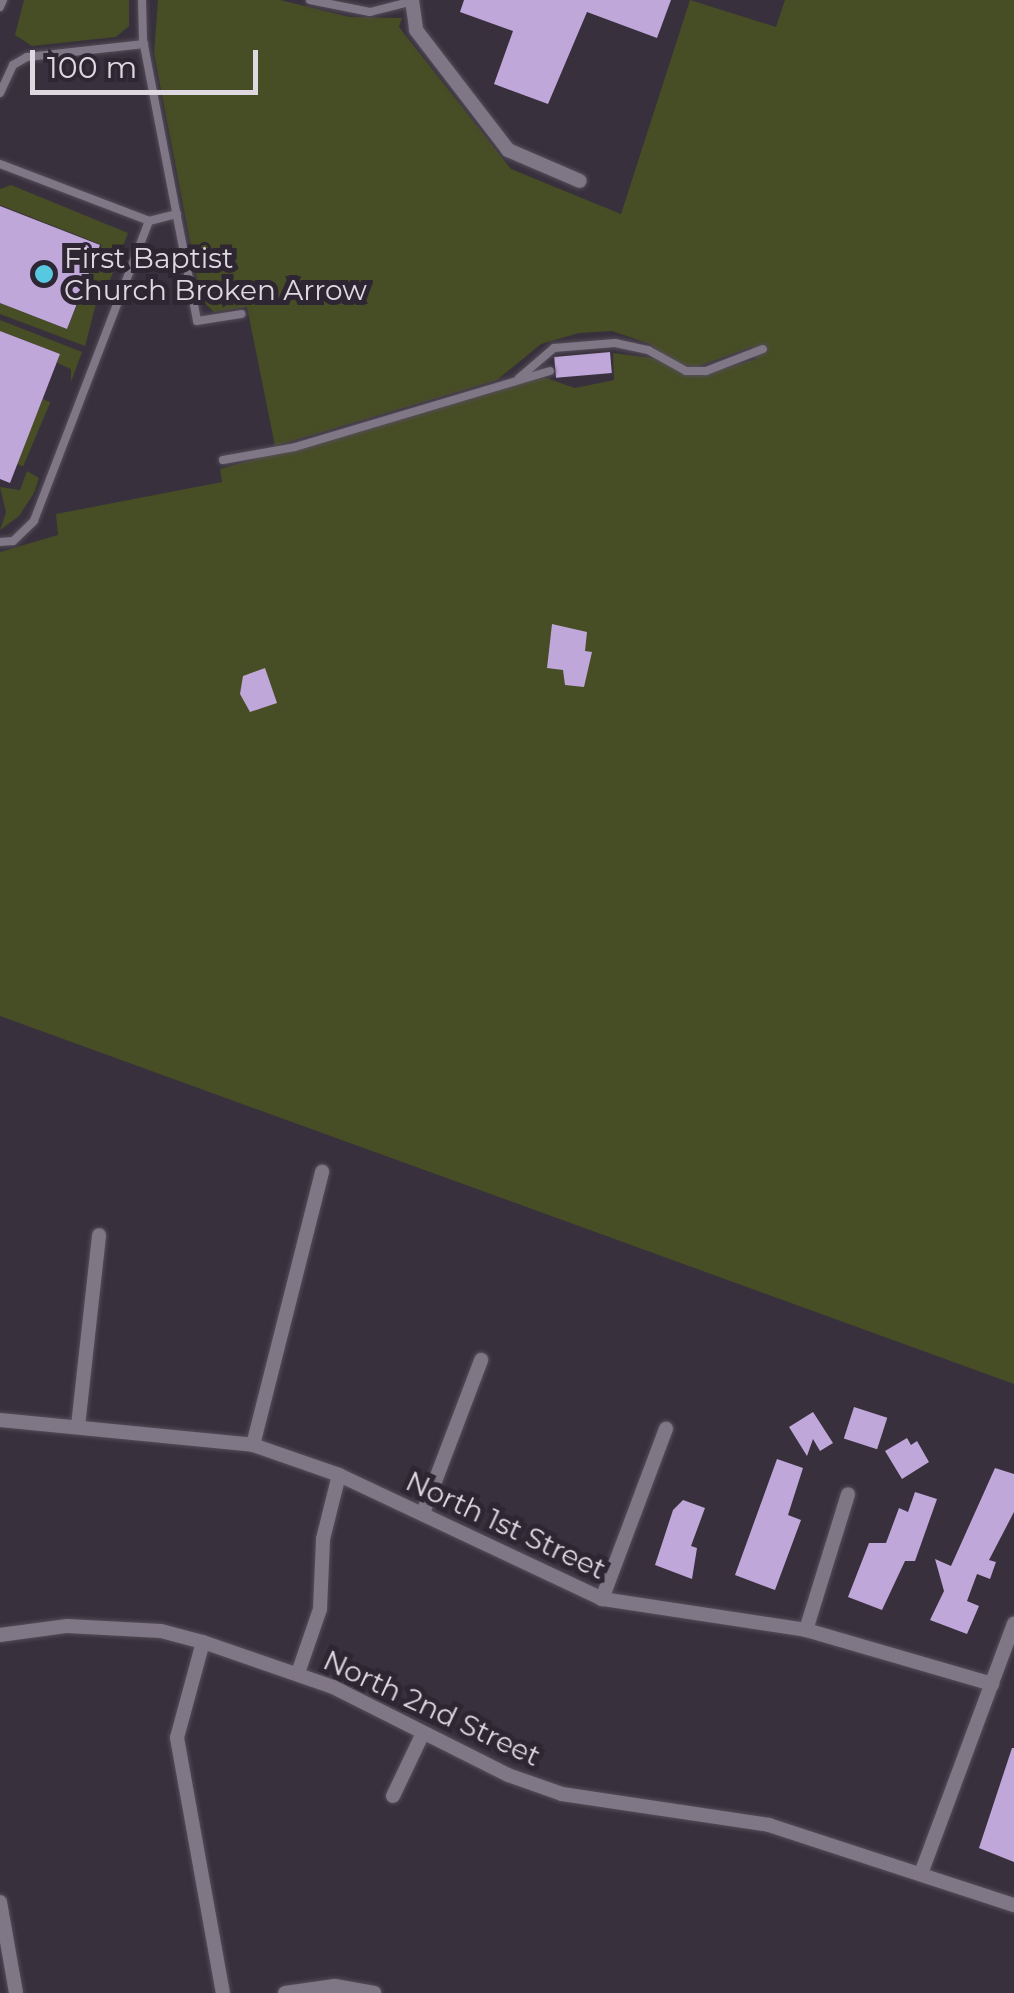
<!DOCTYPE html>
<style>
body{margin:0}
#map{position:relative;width:1014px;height:1993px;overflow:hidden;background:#38303d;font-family:Montserrat,sans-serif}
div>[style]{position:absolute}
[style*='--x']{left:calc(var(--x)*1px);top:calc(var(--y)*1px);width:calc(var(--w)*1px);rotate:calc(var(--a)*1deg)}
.green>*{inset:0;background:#474d24;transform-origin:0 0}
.building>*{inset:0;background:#c0a7da;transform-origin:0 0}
.roads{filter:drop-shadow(0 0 2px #544e59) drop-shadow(0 0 2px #544e59)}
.lane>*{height:8px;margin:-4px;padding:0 4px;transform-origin:4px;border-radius:4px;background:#807786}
.street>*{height:14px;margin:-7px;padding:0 7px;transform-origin:7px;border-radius:7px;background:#807786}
.dots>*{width:28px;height:28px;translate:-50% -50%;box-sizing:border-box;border:5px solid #2e2633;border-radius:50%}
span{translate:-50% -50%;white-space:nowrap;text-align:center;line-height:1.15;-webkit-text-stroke:10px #2e2633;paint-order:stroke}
.poi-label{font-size:28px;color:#ded9e1}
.left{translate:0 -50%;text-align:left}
.street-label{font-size:28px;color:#ded9e1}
.scale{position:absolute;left:30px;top:50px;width:228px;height:45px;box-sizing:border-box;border:5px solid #ded9e1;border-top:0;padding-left:12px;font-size:30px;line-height:35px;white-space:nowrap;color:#ded9e1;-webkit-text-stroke:8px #2e2633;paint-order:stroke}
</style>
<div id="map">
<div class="green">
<div style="clip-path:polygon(24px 0,129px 0,129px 26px,116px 37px,32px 46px,15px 35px)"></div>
<div style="clip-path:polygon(158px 0,280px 0,350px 17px,402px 18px,399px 27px,511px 169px,621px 214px,690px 0,776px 27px,785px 0,1014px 0,1014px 1384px,0 1016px,0 552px,58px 535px,56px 514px,222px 482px,220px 469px,543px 377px,575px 388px,614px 380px,613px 353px,652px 358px,698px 376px,756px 359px,752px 347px,696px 367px,672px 363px,650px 344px,612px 331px,579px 333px,541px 344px,497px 380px,275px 446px,247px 307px,214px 312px,201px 299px,154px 53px)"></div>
<div style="clip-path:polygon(11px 185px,128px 233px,103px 298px,98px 296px,85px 346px,0 314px,0 303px,67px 329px,102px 245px,0 205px,0 189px)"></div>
<div style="clip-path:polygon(0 320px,82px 352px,71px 382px,71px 369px,57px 363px,60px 354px,0 331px)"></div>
<div style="left:43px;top:399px;width:8px;height:70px;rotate:23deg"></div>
<div style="clip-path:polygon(27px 471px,39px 478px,34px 493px,19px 516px,0 530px,6px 512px,0 487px,20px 490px)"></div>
</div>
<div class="building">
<div style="clip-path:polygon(464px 0,671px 0,657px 38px,587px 12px,548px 104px,494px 84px,513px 31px,460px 12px)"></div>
<div style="clip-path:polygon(0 206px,100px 245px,67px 329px,0 303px)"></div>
<div style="clip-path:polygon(0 331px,60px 354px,10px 483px,0 479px)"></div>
<div style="left:610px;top:352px;width:21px;height:56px;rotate:85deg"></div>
<div style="clip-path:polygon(552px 624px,587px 632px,585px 651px,592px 652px,584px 687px,565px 685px,563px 670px,547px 668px)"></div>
<div style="clip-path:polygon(265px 668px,277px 703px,250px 712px,240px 694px,243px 676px)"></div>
<div style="left:854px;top:1407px;width:35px;height:33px;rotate:18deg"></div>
<div style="clip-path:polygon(813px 1412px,833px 1443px,820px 1451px,813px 1439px,807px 1456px,789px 1427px)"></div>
<div style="clip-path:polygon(907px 1438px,911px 1445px,917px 1441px,929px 1462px,902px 1479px,885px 1451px)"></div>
<div style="clip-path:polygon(777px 1459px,803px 1468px,788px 1515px,801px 1520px,775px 1590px,735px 1575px)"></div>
<div style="clip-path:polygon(995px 1468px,1014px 1474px,1014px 1512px,989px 1560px,996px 1562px,990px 1579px,977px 1574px,967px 1601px,979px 1606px,967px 1634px,930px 1620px,944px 1591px,935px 1559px,951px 1566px)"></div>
<div style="clip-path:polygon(915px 1492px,937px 1499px,915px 1561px,905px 1561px,882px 1610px,848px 1597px,869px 1543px,886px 1543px,899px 1508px,908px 1512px)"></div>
<div style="clip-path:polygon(683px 1500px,705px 1508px,691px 1546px,697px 1548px,692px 1579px,655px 1565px,673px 1510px)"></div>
<div style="clip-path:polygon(1012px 1748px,1014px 1748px,1014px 1862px,979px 1848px)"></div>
</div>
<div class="roads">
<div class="lane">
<div style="--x:142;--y:0;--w:40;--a:88.6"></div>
<div style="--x:143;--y:40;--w:286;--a:79.1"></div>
<div style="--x:197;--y:321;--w:45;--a:-9"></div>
<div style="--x:310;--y:0;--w:61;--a:11.3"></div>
<div style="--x:370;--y:12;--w:40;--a:-14.4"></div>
<div style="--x:0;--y:7;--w:8;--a:-67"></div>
<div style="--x:0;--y:93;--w:31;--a:-65"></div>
<div style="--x:13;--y:65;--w:16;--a:-30"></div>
<div style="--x:27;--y:57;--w:118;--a:-6.3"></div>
<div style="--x:0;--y:164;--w:160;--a:20.9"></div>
<div style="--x:149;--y:221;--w:321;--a:111"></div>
<div style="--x:34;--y:521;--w:29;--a:136"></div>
<div style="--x:13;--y:541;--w:13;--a:176"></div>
<div style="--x:149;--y:221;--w:29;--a:-14"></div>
<div style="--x:519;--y:378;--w:46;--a:-40.6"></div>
<div style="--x:554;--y:348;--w:61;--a:-4.7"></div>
<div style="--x:615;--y:343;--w:34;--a:12"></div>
<div style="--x:648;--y:350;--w:43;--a:28.9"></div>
<div style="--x:686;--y:371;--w:20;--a:0"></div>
<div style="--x:706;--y:371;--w:61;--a:-21.1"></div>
<div style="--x:223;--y:460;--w:73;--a:-10.2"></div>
<div style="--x:295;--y:447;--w:266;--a:-16.6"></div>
</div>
<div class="street">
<div style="--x:412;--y:0;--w:30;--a:82"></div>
<div style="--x:416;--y:30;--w:151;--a:52.5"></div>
<div style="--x:508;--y:150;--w:78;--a:23.3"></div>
<div style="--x:0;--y:1420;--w:254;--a:5.6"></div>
<div style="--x:253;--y:1445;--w:91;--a:19.2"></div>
<div style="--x:339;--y:1475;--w:291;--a:25.2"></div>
<div style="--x:602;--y:1599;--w:206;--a:8.6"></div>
<div style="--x:806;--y:1630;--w:194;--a:16.2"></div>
<div style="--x:78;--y:1426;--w:192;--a:-83.7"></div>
<div style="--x:253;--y:1445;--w:282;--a:-75.8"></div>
<div style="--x:423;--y:1513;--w:164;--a:-69.2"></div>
<div style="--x:602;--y:1599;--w:182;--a:-69.4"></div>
<div style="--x:806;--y:1630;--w:142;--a:-72.8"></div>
<div style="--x:0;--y:1635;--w:68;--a:-7.7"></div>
<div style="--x:67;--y:1626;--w:94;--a:3"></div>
<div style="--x:161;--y:1631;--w:43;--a:14.7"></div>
<div style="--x:203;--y:1642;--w:138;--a:19.1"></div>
<div style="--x:333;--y:1687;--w:196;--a:26.7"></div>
<div style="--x:508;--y:1775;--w:57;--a:19.4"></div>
<div style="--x:562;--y:1794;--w:209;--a:8.5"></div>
<div style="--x:769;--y:1825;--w:258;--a:18.1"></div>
<div style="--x:203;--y:1642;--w:99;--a:105.2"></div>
<div style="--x:177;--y:1738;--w:259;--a:79.8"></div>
<div style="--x:298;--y:1673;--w:68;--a:-71"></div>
<div style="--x:320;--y:1609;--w:70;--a:-87.5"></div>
<div style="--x:323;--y:1539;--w:66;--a:-76"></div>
<div style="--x:393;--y:1796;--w:70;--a:-64.5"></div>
<div style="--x:922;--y:1871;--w:264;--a:-69.6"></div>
<div style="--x:0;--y:1902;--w:92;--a:80"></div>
<div style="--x:285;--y:1993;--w:50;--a:-8"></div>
<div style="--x:335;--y:1986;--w:40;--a:10"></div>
</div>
</div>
<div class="dots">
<div style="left:44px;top:274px;background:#56c9e1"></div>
</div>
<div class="poi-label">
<span class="left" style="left:64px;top:274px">First Baptist<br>Church Broken Arrow</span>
</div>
<div class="street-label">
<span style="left:506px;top:1525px;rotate:25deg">North 1st Street</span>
<span style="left:432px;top:1708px;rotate:25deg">North 2nd Street</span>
</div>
<div class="scale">100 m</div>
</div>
